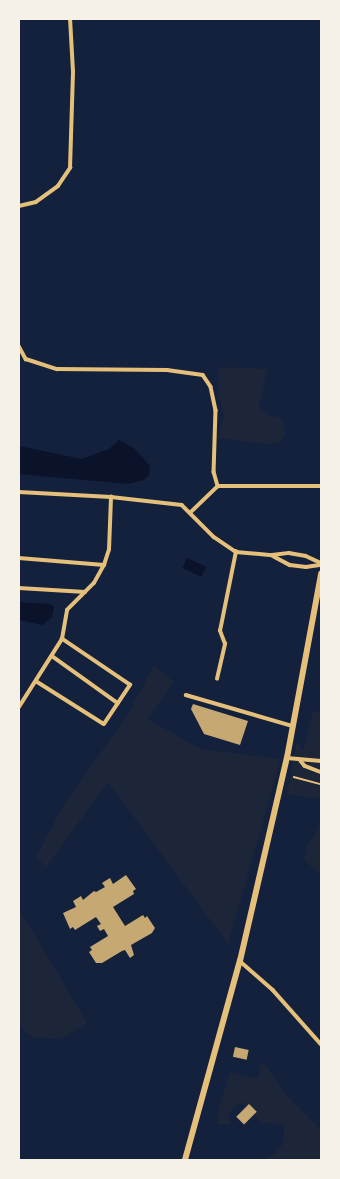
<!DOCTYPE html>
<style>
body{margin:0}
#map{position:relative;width:340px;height:1179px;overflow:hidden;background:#14213d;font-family:Inter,sans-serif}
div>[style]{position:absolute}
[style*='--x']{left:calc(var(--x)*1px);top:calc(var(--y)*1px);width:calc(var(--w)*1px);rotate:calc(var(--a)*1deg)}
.green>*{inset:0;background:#1d2539}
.water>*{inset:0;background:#0b132b;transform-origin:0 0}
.building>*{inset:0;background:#c6a872;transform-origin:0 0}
.path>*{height:1.5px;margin:-0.75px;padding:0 0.75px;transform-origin:0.75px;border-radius:0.75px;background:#e5c07b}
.minor>*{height:3.5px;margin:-1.75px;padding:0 1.75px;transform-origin:1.75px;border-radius:1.75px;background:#e5c07b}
.primary>*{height:5.5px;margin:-2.75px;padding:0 2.75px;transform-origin:2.75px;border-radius:2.75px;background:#e5c07b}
span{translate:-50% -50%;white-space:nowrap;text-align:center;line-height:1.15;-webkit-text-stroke:4px #f6f1e7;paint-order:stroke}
.frame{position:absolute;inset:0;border:20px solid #f6f1e7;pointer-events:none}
</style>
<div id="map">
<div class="green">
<div style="clip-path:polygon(219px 367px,267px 369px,259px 407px,270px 417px,277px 416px,282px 420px,285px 433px,281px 442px,267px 444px,218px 438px,224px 415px,219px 397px)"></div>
<div style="clip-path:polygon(154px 665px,174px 682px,147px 719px,201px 749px,281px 759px,228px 944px,108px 782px,46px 867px,36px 857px,63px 806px,128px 714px)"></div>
<div style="clip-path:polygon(313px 711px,321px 712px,321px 798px,287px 795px,297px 742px,303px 751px)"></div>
<div style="clip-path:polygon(321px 819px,321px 875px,304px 860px,307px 846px,316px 833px)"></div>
<div style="clip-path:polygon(19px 909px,87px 1023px,61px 1039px,33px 1037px,25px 1032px,19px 1023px)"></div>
<div style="clip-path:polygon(262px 1061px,290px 1099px,321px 1130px,321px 1160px,267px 1160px,283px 1144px,284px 1124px,263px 1123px,242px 1102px,228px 1113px,230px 1124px,217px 1124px,218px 1112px,230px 1072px,257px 1079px)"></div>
</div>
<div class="water">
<div style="clip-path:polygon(119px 440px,134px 448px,150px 466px,149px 475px,144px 480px,128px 484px,19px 474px,19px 446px,82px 459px,109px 449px)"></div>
<div style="left:187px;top:558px;width:21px;height:11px;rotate:25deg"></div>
<div style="clip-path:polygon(19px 602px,50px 604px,54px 607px,52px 617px,43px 625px,19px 620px)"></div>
</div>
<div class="building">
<div style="clip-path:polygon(193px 704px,248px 721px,240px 745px,204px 734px,191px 709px)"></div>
<div style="clip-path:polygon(126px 875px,136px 889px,133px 891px,134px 894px,113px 907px,125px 926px,143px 915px,145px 918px,147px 916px,155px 928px,152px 933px,131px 945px,134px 955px,130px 958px,125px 950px,122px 951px,102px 963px,96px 963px,89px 952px,92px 950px,90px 947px,108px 936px,104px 929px,100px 931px,97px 926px,101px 924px,96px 917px,75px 930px,73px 927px,70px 929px,63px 913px,76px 907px,73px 901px,81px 896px,83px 900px,94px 891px,96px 892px,105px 887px,102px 883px,110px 878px,113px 884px)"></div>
<div style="left:235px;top:1047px;width:14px;height:10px;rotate:12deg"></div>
<div style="left:249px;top:1104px;width:11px;height:18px;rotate:45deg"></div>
</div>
<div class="path">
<div style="--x:294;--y:777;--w:28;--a:15"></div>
</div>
<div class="minor">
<div style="--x:19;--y:206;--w:17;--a:-13"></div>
<div style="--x:36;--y:202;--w:27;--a:-36"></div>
<div style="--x:58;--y:186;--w:22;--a:-56"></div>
<div style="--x:70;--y:168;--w:96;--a:-88.2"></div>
<div style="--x:73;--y:72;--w:53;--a:-93.2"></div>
<div style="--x:19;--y:346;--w:15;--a:62"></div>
<div style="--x:26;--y:359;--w:33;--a:18"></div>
<div style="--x:57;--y:369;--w:110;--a:0.5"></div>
<div style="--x:167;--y:370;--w:36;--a:8"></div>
<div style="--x:203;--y:375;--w:14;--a:56"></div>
<div style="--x:211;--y:387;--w:24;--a:78"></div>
<div style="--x:216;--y:410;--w:62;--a:91.8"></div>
<div style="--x:214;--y:472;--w:15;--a:74"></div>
<div style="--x:218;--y:486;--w:103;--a:0"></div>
<div style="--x:19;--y:492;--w:92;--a:3.1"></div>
<div style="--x:111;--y:497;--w:71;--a:6.4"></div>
<div style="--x:182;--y:505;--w:45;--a:45"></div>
<div style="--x:214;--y:537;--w:27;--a:34"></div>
<div style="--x:236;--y:552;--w:36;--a:5"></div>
<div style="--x:272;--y:555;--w:17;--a:-7"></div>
<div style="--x:289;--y:553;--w:17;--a:10"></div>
<div style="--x:306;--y:556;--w:17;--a:25"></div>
<div style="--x:191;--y:512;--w:37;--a:-44"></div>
<div style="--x:273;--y:556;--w:19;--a:28"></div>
<div style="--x:290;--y:565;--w:16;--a:7"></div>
<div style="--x:306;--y:567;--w:15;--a:-8"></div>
<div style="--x:19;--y:558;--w:85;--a:4.7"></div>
<div style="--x:19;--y:588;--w:66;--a:3.5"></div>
<div style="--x:52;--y:656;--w:81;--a:35.5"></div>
<div style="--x:217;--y:679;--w:36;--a:-77"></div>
<div style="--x:225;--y:644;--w:14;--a:-111"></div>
<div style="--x:220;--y:631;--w:81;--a:-78.6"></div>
<div style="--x:36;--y:681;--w:80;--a:32.3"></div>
<div style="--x:104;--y:724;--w:47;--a:-56.3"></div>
<div style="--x:130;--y:685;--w:82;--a:-145.9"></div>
<div style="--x:186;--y:695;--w:111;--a:16.2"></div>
<div style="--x:19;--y:707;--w:80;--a:-57.7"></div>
<div style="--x:62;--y:639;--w:29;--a:-80"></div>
<div style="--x:67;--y:610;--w:38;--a:-45"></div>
<div style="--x:94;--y:583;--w:21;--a:-61"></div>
<div style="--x:104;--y:565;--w:16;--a:-72"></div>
<div style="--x:109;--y:550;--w:53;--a:-87.8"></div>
<div style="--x:287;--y:758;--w:34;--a:5"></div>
<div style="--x:301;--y:761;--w:6;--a:51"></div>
<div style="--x:305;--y:766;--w:17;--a:21"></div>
<div style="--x:240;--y:961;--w:44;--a:41.3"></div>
<div style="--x:273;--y:990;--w:72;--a:48.4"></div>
</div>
<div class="primary">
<div style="--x:185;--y:1160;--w:206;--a:-74.6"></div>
<div style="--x:240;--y:961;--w:208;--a:-77"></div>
<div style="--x:287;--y:758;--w:187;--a:-79.5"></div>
</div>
<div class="frame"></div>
</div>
